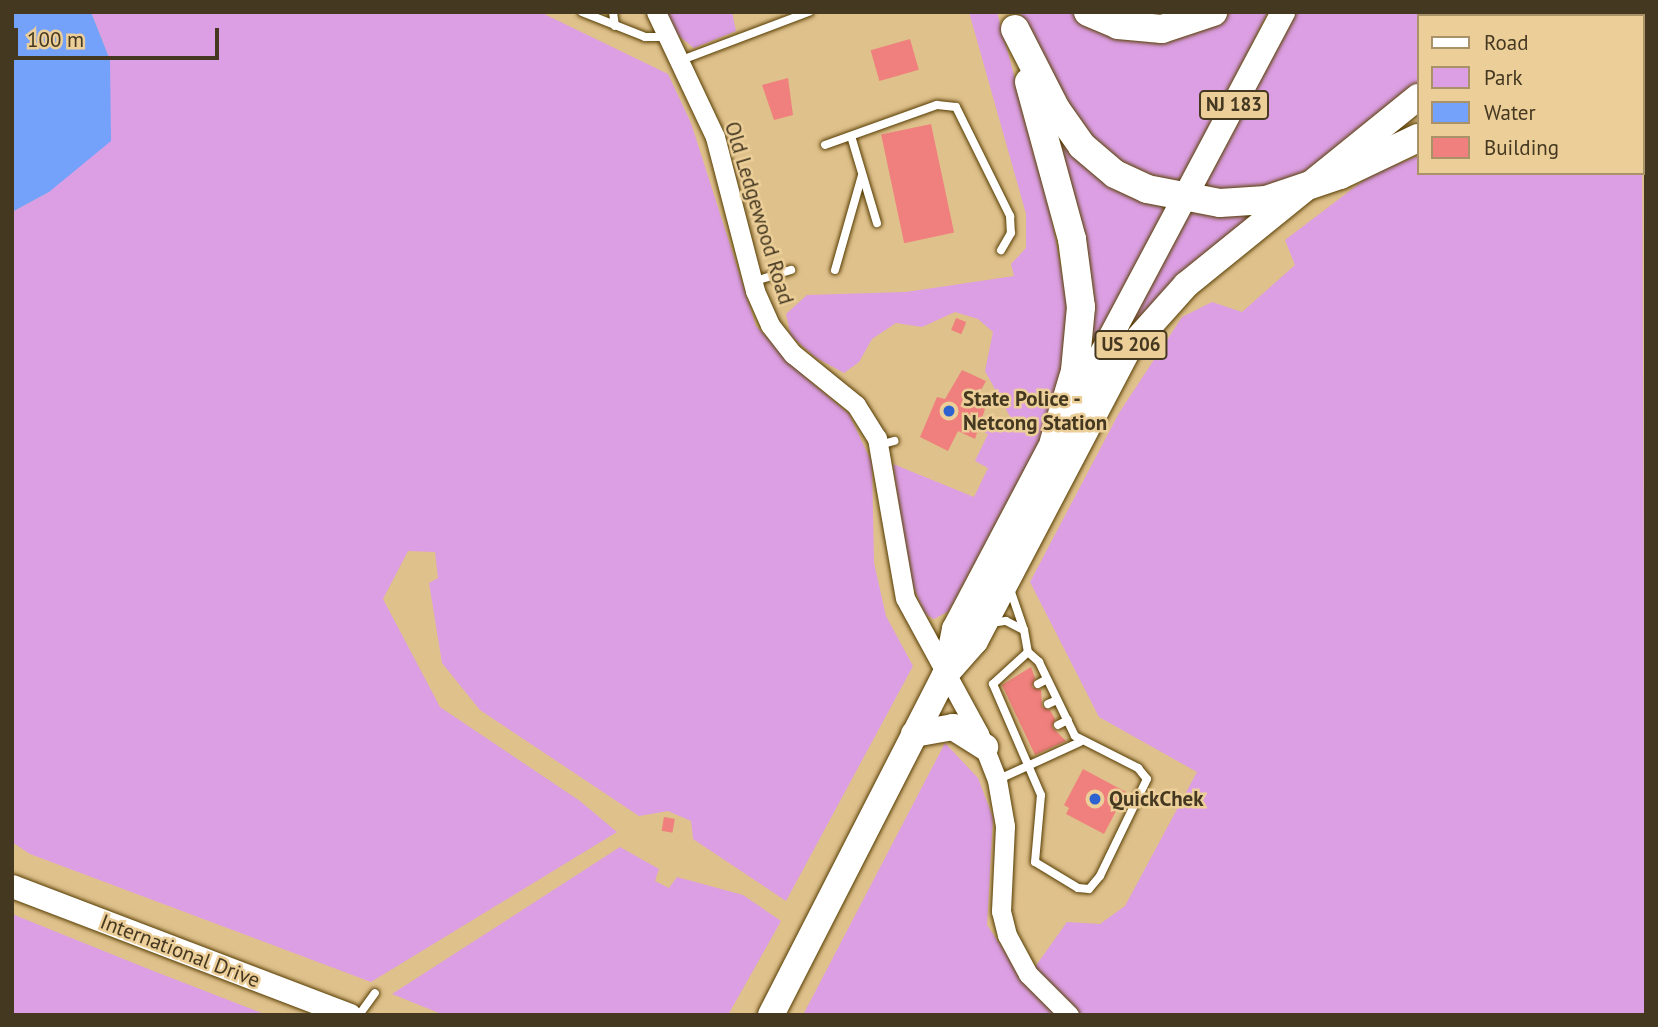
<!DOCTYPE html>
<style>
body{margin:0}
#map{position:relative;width:1658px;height:1027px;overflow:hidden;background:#dfc18b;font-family:"PT Sans",sans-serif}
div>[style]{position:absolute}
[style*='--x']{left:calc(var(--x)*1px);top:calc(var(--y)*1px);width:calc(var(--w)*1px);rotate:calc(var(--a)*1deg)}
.green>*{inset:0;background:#dc9fe4}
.water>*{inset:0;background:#74a2fa}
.building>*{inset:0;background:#f0807d;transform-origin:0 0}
.roads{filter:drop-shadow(0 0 2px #553c00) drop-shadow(0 0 2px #553c00)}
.service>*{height:8px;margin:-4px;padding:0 4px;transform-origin:4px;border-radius:4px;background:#fff}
.tertiary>*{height:19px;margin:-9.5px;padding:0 9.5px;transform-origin:9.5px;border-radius:9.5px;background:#fff}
.secondary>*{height:23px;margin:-11.5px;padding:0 11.5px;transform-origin:11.5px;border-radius:11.5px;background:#fff}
.primary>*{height:24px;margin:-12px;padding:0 12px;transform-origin:12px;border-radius:12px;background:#fff}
.trunk>*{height:26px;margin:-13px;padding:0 13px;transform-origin:13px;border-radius:13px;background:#fff}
.motorway>*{height:28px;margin:-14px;padding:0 14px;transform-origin:14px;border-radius:14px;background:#fff}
.dots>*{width:19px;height:19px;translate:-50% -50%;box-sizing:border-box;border:4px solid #ecce98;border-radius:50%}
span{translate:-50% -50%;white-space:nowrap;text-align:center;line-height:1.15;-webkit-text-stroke:5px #ecce98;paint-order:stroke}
.shield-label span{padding:2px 5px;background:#ecce98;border:2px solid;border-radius:5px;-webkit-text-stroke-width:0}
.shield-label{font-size:19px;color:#443821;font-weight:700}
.street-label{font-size:21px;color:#443821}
.poi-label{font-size:21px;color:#443821;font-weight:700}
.left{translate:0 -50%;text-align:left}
.frame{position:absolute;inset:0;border:14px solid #443821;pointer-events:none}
.legend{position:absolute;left:1417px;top:14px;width:228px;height:161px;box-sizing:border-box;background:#ecce98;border:2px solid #a99268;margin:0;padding:9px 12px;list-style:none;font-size:21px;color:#443821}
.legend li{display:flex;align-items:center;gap:14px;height:35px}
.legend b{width:35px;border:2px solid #a99268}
.scale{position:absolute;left:14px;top:28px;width:205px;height:32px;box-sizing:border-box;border:4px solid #443821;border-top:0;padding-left:9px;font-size:21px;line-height:24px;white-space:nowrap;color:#443821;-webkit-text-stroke:5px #ecce98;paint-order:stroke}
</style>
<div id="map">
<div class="green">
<div style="clip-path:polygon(91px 12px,540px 12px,668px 74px,691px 123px,756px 326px,805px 377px,849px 414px,872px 463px,874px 563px,886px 616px,913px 666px,786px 901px,693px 839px,691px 821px,668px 811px,639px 816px,480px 710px,442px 663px,429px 583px,438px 578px,435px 552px,408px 551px,383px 599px,440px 707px,580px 801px,617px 832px,371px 982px,30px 854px,12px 842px,12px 212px,49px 192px,110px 60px)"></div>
<div style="clip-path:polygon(665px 12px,732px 12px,736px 31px,694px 48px,674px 32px)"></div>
<div style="clip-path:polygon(969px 12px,997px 12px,1050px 208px,1063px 279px,1071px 282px,1073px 317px,1057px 398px,1035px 451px,949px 611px,934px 619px,925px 614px,909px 577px,893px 464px,974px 497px,988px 468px,975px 461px,988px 434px,980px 430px,982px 424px,965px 416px,967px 412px,1006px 431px,1013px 422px,985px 371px,993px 332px,978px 319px,955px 312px,922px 327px,896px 323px,872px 339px,859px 362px,844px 373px,815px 357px,791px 336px,786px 314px,807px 295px,906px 292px,1014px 276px,1011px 264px,1026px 248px,1026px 214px)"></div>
<div style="clip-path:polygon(1019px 12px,1074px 12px,1087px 20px,1214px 22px,1233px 12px,1268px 12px,1182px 186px,1146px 180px,1086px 139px)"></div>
<div style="clip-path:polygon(1293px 12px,1502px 12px,1418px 16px,1418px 83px,1309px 173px,1269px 192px,1200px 191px)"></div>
<div style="clip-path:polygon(1050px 116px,1169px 202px,1088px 365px)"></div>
<div style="clip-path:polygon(1642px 150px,1646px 1015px,803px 1015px,945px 743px,978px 778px,993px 818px,987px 925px,1025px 981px,1067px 922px,1100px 924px,1125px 906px,1197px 772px,1099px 717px,1030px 582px,1119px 413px,1182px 317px,1212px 302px,1242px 312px,1295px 265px,1285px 240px,1372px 174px,1418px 156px,1418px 173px,1642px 173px)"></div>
<div style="clip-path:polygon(1191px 207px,1260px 207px,1120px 343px)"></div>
<div style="clip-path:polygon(620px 847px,659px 869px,655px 881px,669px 888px,677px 877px,743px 895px,781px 921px,728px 1015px,444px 1015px,392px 994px)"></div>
<div style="clip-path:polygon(12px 914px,151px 970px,267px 1015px,12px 1015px)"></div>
</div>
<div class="water">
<div style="clip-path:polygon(12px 12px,91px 12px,110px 60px,111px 141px,49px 192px,12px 212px)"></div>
</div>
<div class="building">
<div style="left:910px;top:39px;width:32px;height:41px;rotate:74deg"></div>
<div style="clip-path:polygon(788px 78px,793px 115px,774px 120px,762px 85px)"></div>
<div style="left:931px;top:124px;width:111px;height:51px;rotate:78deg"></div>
<div style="left:956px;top:318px;width:11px;height:13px;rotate:22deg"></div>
<div style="clip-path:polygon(962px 370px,986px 381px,980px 392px,989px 397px,975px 439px,958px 431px,948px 451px,920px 437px,937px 397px,945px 399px)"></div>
<div style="clip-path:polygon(1031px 667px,1035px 678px,1032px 687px,1041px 690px,1042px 707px,1050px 710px,1055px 719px,1052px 727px,1066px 741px,1035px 755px,1002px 685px)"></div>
<div style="clip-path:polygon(1083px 769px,1126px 792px,1104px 834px,1066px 814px,1069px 808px,1064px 805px)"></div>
<div style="left:664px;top:817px;width:11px;height:14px;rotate:10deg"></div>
</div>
<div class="roads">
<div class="service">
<div style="--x:582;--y:12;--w:68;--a:21.6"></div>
<div style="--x:645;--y:37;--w:22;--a:0"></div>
<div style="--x:613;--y:12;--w:14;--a:82"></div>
<div style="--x:679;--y:61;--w:139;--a:-20.7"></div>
<div style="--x:851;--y:136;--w:91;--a:73.4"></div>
<div style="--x:825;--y:145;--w:119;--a:-19.7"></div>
<div style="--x:937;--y:105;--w:19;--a:6"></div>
<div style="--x:956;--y:107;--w:122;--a:63.6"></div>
<div style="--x:1010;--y:216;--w:17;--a:87"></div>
<div style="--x:1011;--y:233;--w:20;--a:120"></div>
<div style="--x:835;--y:270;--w:99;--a:-74.1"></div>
<div style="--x:752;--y:282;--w:41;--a:-17.1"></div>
<div style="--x:879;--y:445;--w:16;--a:-15"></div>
<div style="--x:991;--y:623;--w:15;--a:-8"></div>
<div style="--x:1006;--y:621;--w:20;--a:27"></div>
<div style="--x:1024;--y:630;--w:43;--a:-108.9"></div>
<div style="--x:1024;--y:630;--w:22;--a:80"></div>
<div style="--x:1028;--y:652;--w:15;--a:42"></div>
<div style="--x:1039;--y:662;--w:82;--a:64.1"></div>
<div style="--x:1075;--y:736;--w:71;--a:26.9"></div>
<div style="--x:1138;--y:768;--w:14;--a:51"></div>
<div style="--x:1147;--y:779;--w:108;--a:115.9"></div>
<div style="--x:1100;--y:876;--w:17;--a:130"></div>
<div style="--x:1089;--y:889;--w:11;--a:-175"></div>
<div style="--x:1078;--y:888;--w:50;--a:-148.8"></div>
<div style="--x:1035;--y:862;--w:67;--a:-84.9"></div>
<div style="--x:1041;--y:795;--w:121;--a:-113.4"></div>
<div style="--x:993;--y:684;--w:47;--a:-42.4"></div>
<div style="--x:1038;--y:684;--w:10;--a:-29"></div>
<div style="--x:1048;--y:704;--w:10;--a:-24"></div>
<div style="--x:1058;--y:725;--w:11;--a:-27"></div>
<div style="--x:997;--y:780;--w:91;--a:-24.6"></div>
<div style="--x:359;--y:1015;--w:27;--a:-54"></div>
</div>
<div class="tertiary">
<div style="--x:656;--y:12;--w:138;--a:64.7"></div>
<div style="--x:715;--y:137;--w:159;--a:75.4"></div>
<div style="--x:755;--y:291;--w:37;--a:66"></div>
<div style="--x:770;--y:325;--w:37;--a:52"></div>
<div style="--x:793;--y:354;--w:81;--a:39"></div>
<div style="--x:856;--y:405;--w:39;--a:58"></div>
<div style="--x:877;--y:438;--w:162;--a:80.1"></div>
<div style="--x:905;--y:598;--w:155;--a:61.4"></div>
<div style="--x:979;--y:734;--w:49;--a:68.6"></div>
<div style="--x:997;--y:780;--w:47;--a:80.1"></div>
<div style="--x:1005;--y:826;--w:85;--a:92.7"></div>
<div style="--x:1001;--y:911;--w:25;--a:76"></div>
<div style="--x:1007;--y:935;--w:44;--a:61.7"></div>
<div style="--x:1028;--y:974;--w:58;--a:45"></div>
</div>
<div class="secondary">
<div style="--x:12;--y:886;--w:361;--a:20.9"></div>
</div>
<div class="primary">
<div style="--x:1070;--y:413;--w:454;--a:-62"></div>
</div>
<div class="trunk">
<div style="--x:1513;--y:16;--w:5;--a:-53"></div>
<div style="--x:946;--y:673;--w:45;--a:-78.4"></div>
<div style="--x:955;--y:629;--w:212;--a:-62.2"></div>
<div style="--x:914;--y:734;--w:40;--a:-10"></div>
<div style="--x:953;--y:727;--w:38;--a:32"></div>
<div style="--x:771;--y:1015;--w:382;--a:-62.9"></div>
<div style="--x:945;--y:675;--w:45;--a:-48.6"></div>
<div style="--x:975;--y:641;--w:327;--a:-62.3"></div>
<div style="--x:1127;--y:351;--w:89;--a:-48.2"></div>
<div style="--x:1186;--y:285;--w:299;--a:-39"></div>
</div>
<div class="motorway">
<div style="--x:1088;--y:12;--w:33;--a:23"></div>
<div style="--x:1118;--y:25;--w:44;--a:5.2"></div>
<div style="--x:1162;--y:29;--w:54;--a:-18.4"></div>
<div style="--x:1591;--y:12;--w:6;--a:39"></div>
<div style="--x:1015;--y:29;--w:90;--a:62.9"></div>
<div style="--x:1056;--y:109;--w:45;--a:54.9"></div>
<div style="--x:1082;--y:146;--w:43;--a:40.3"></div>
<div style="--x:1115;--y:174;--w:35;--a:25"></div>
<div style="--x:1147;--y:189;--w:74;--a:10.9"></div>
<div style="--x:1220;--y:203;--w:46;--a:-3.7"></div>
<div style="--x:1266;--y:200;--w:78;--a:-18.7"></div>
<div style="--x:1340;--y:175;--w:86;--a:-25.4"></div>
<div style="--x:1642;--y:51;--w:5;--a:37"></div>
<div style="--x:1029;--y:82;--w:163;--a:74.7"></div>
<div style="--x:1072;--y:239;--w:69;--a:82.5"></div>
<div style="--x:1081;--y:307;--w:64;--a:95.4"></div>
<div style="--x:1075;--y:371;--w:73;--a:106.7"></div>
<div style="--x:1642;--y:133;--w:4;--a:14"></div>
</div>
</div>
<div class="dots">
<div style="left:949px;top:411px;background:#2d62d0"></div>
<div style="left:1095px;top:799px;background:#2d62d0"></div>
</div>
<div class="shield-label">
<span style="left:1234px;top:105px">NJ 183</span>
<span style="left:1131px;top:345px">US 206</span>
</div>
<div class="street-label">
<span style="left:759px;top:213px;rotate:73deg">Old Ledgewood Road</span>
<span style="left:180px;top:951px;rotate:21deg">International Drive</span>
</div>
<div class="poi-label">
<span class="left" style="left:963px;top:411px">State Police -<br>Netcong Station</span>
<span class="left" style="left:1109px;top:799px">QuickChek</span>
</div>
<div class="frame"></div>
<ul class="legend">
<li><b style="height:9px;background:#fff"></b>Road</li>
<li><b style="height:19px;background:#dc9fe4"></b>Park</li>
<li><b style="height:19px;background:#74a2fa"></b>Water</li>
<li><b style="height:19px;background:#f0807d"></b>Building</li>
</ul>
<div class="scale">100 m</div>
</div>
